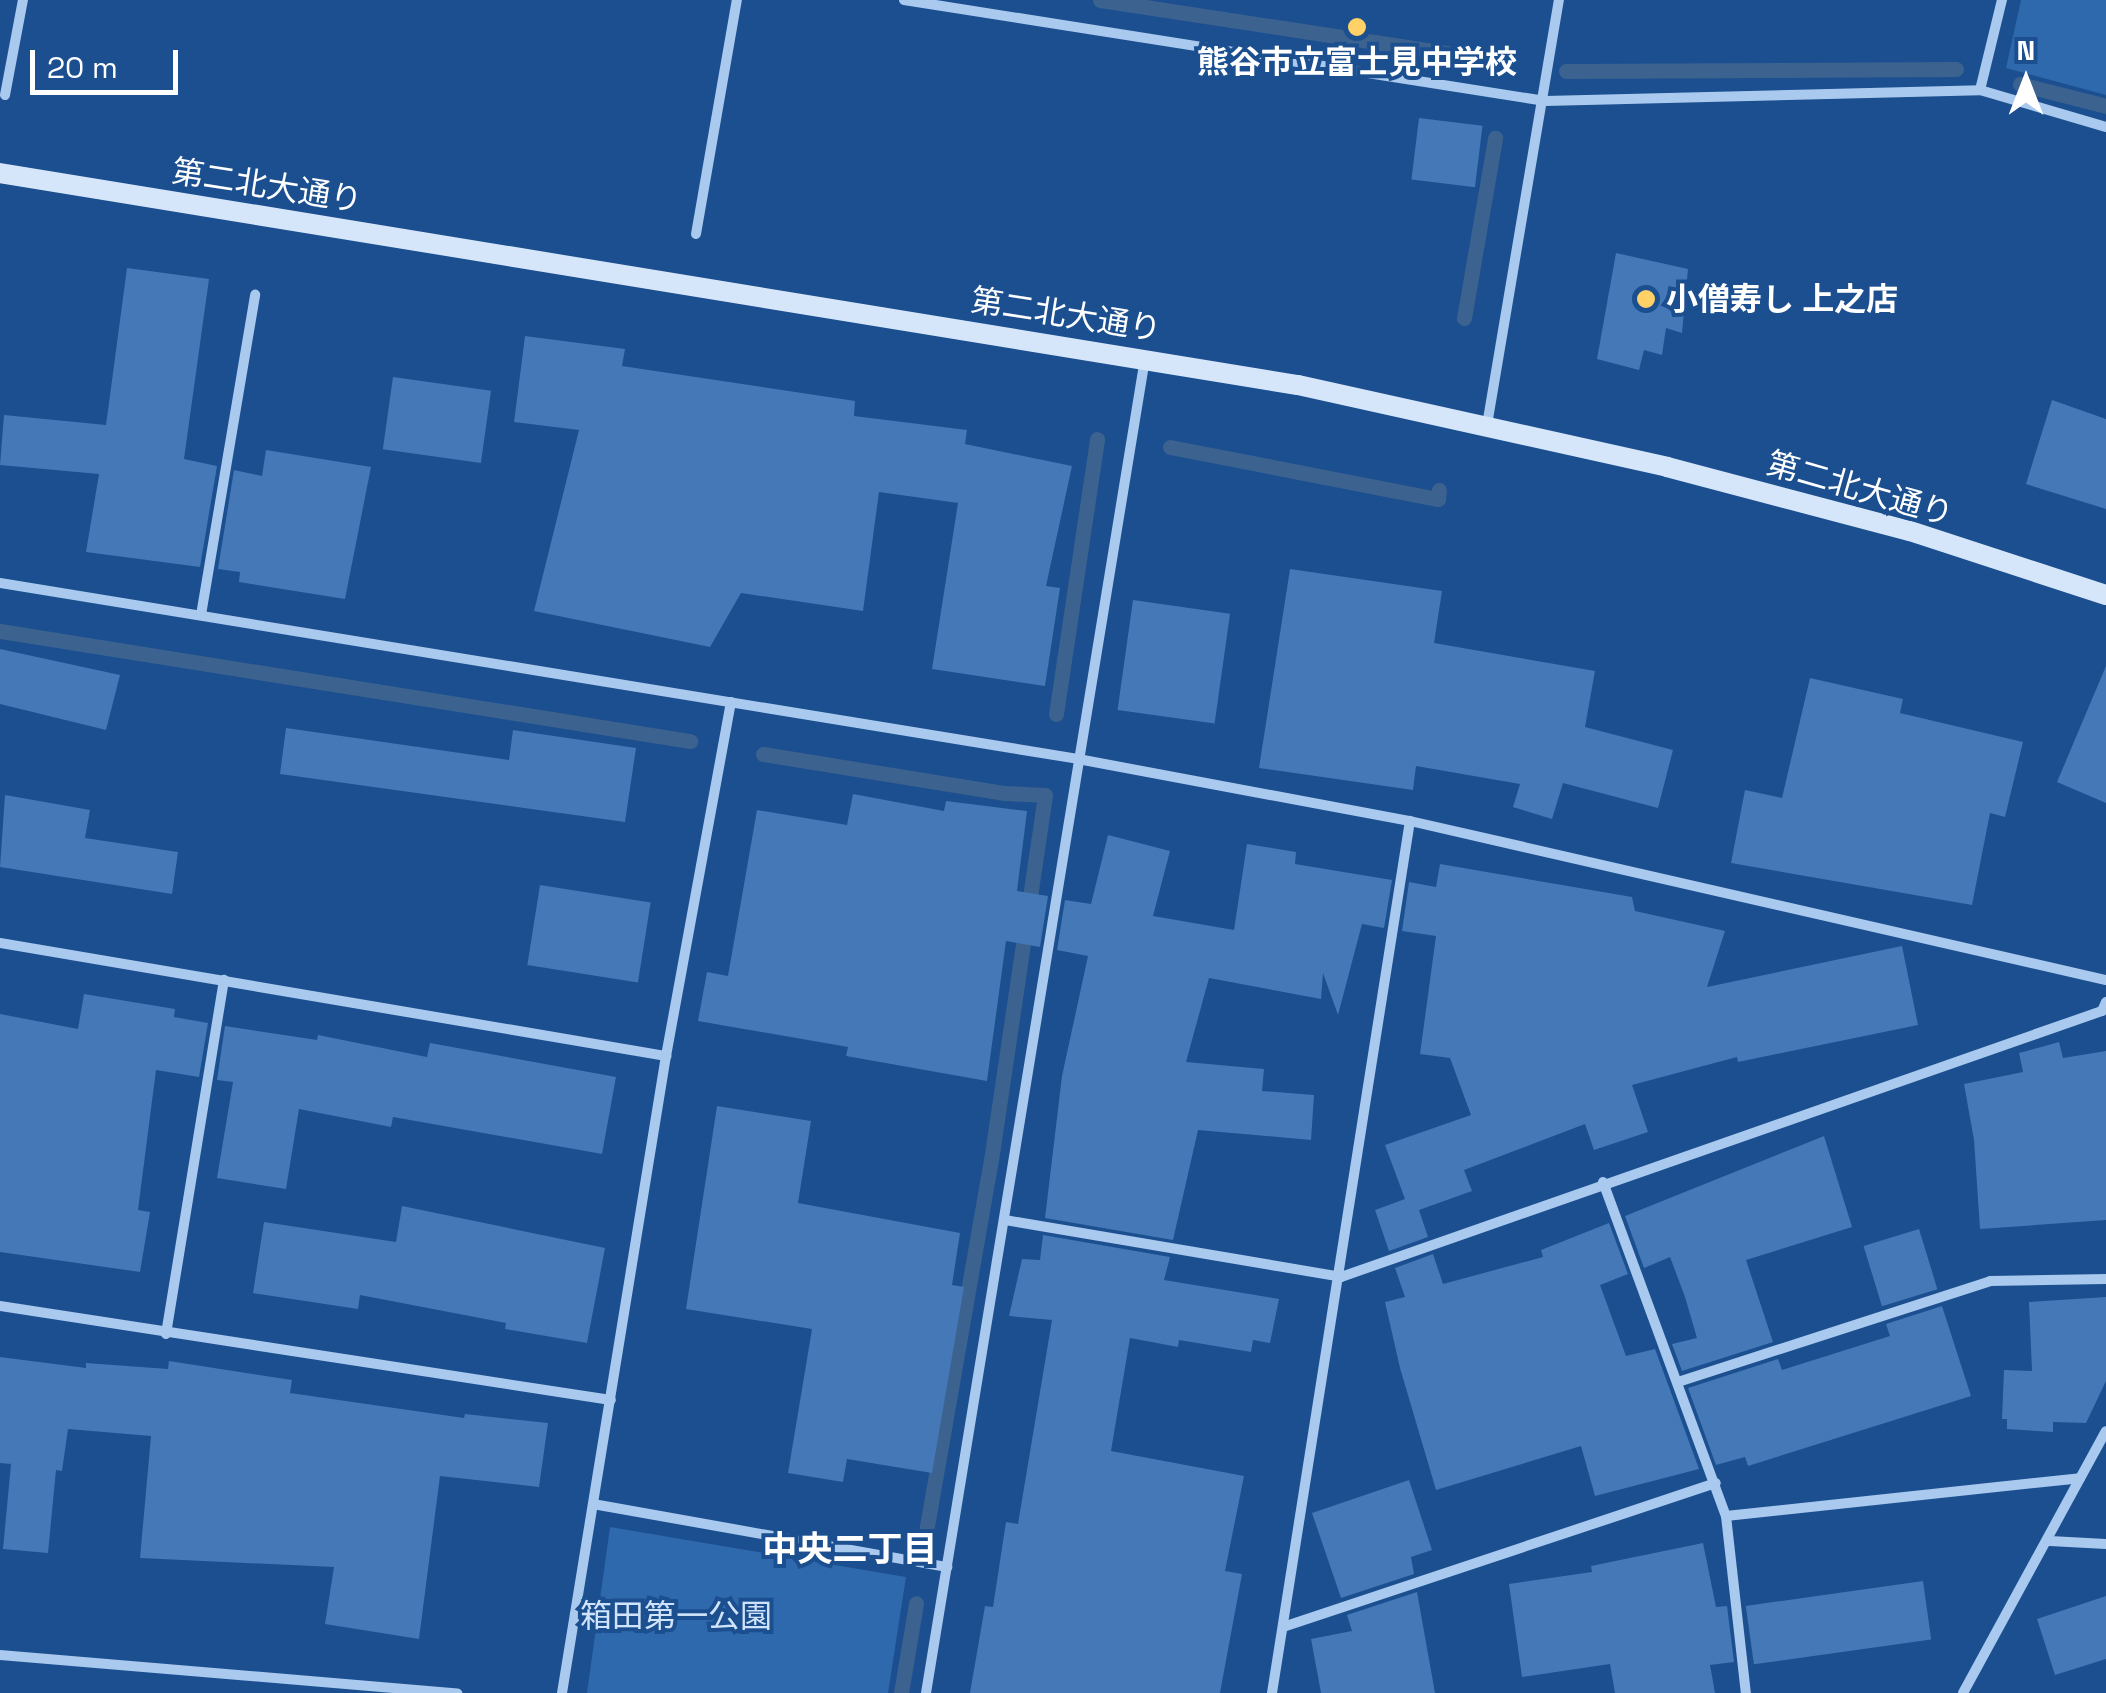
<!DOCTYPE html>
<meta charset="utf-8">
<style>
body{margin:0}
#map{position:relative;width:2106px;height:1693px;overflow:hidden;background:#1b4f8f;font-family:"Space Grotesk","Noto Sans JP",sans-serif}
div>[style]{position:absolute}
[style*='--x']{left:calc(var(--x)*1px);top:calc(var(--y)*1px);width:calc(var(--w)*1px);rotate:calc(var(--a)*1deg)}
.green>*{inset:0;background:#2e69ad}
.stream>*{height:15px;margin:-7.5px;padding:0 7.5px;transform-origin:7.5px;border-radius:7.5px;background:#3c6290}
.building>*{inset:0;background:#4478b7;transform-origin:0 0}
.street>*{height:10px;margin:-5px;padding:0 5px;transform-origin:5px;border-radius:5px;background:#a9c9ee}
.secondary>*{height:20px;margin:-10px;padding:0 10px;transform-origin:10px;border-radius:10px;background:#d6e6fa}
.dots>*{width:28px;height:28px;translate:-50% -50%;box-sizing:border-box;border:5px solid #1b4f8f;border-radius:50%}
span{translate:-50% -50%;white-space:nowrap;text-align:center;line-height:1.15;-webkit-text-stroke:8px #1b4f8f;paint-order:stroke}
.poi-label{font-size:32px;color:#fff;font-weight:700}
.left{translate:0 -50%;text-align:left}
.street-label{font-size:32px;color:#fff}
.park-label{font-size:32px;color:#cfe3fa}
.neighbourhood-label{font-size:35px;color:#fff;font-weight:700}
.north{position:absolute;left:1976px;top:30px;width:100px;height:100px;-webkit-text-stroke:8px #1b4f8f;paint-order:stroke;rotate:0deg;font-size:28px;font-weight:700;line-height:40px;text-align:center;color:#fff}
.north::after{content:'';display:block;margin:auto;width:35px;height:45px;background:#fff;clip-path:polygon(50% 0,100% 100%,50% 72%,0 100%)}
.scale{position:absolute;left:30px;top:50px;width:148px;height:45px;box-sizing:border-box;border:5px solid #fff;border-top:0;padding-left:12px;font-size:30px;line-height:35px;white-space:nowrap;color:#fff;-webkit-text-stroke:8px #1b4f8f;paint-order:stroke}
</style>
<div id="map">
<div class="green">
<div style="clip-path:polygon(2021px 0,2106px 0,2106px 95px,2006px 68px)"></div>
<div style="clip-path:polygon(610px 1527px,906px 1577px,888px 1693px,587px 1693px)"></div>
</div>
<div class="stream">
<div style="--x:1100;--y:0;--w:398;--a:8.7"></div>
<div style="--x:1566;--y:71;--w:390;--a:-0.3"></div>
<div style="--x:2020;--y:84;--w:89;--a:14.3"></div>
<div style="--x:1464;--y:318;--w:183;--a:-80.2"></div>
<div style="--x:1170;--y:447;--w:273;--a:11"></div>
<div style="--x:1438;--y:499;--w:9;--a:-84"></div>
<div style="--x:0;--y:631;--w:699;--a:9.06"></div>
<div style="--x:1056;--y:714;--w:278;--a:-81.5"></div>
<div style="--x:763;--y:754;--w:245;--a:9.2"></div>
<div style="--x:1005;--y:793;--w:40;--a:2.9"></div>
<div style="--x:1045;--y:795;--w:357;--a:98.4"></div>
<div style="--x:993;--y:1148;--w:388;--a:99.9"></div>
<div style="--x:901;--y:1693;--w:91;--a:-80.5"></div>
</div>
<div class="building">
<div style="left:1419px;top:118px;width:64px;height:62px;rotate:7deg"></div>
<div style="clip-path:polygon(1616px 253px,1688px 269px,1682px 333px,1666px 328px,1662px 355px,1644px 350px,1639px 370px,1597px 359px)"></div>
<div style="clip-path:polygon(127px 268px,209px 279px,184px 459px,217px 466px,200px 567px,86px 552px,99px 474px,0 465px,4px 415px,106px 425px)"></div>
<div style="clip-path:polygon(525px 336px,625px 349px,622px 366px,855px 401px,854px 416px,967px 430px,965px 444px,1072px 466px,1046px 586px,1060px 588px,1045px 686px,932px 669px,958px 503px,879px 492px,863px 611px,741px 593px,710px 647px,534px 611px,579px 430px,514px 422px)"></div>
<div style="left:393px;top:377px;width:99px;height:73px;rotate:8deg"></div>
<div style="clip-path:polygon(2052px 400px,2106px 419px,2106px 509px,2026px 484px)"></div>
<div style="clip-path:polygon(266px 450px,371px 467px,345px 599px,239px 582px,240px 572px,218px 569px,234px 470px,262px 476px)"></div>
<div style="clip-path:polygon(1290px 569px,1442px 591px,1434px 643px,1595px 671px,1585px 727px,1673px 750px,1658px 808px,1563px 783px,1552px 819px,1513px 807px,1520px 784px,1416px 766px,1413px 790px,1259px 768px)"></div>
<div style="left:1133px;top:600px;width:98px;height:111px;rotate:8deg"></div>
<div style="clip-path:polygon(0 649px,120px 675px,106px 730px,0 704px)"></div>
<div style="clip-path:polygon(2106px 666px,2106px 803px,2057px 782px)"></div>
<div style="clip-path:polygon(1810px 678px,1903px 699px,1900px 713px,2023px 742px,2005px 817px,1990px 813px,1972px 905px,1731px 863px,1745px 790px,1782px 798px)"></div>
<div style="clip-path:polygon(286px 728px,509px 760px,513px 730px,636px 748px,625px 822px,280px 774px)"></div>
<div style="clip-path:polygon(853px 794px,944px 811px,946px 801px,1027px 811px,1017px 891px,1048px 896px,1040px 947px,1006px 941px,987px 1081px,846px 1056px,848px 1047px,698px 1021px,707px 972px,728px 976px,757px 810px,847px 825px)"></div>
<div style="clip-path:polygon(5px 795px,90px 810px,85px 838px,178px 852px,172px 894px,0 867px)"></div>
<div style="clip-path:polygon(1108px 835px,1170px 851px,1153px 916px,1234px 930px,1247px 844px,1296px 852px,1295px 864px,1392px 880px,1384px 928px,1362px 924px,1338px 1015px,1323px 973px,1321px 999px,1209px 978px,1186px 1062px,1264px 1069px,1262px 1091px,1314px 1095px,1311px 1140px,1198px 1130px,1173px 1240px,1045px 1218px,1062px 1076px,1088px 956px,1057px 950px,1065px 900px,1091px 904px)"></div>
<div style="clip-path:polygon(1440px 864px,1632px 897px,1635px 911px,1725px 931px,1707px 987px,1902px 946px,1918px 1025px,1738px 1062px,1737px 1057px,1632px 1085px,1648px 1132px,1594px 1150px,1585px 1124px,1464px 1170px,1472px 1191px,1419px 1210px,1428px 1237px,1389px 1251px,1375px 1210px,1405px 1199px,1385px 1145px,1471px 1115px,1450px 1058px,1420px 1054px,1436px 936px,1402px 931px,1409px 882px,1436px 887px)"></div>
<div style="left:540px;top:885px;width:112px;height:81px;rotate:9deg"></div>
<div style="clip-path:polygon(84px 994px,175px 1009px,174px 1017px,208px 1023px,199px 1077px,156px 1070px,138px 1210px,150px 1212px,140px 1272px,0 1252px,0 1014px,78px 1029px)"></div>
<div style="clip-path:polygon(225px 1026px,317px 1040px,318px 1035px,427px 1057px,430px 1043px,616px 1077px,602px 1154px,393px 1117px,391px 1127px,299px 1109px,286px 1189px,217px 1178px,233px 1082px,217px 1080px)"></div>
<div style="clip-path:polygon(2059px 1042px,2063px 1058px,2106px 1051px,2106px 1220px,1980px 1229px,1974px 1140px,1964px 1084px,2023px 1072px,2019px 1053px)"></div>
<div style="clip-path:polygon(717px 1106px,811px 1121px,798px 1203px,960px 1233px,952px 1285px,964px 1287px,932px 1473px,847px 1459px,843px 1482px,788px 1473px,812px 1329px,686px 1309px)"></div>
<div style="clip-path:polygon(1824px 1136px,1852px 1227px,1746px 1260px,1773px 1342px,1682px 1371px,1672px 1344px,1697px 1338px,1685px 1297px,1670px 1257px,1644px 1268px,1625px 1216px)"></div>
<div style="clip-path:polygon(402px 1206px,605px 1248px,587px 1343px,505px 1329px,506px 1323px,360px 1295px,358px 1309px,253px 1293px,264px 1222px,396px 1242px)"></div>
<div style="clip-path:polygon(1609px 1223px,1628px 1274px,1600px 1285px,1626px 1356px,1655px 1349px,1699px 1469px,1595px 1496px,1581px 1446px,1436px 1490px,1400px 1368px,1385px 1302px,1405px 1297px,1395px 1268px,1433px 1254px,1443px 1284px,1543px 1257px,1541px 1250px)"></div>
<div style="left:1919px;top:1229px;width:63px;height:58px;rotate:73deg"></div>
<div style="clip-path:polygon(1043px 1235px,1170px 1257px,1164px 1280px,1279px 1299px,1270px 1343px,1253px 1340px,1251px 1352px,1179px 1340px,1178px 1347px,1130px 1338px,1111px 1451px,1244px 1476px,1225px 1571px,1242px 1574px,1220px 1693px,970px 1693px,985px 1606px,993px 1607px,1006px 1522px,1018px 1524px,1052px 1320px,1009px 1316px,1022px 1259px,1040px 1260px)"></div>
<div style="clip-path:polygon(2106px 1297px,2106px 1381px,2086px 1423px,2053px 1422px,2053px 1432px,2007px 1429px,2007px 1419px,2002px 1419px,2004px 1370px,2032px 1371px,2029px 1302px)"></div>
<div style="clip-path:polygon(1942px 1306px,1971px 1396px,1748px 1466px,1745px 1457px,1716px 1465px,1688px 1388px,1778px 1359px,1782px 1370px,1890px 1336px,1886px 1324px)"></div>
<div style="clip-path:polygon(0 1357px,86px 1368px,86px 1363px,168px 1369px,169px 1361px,292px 1380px,290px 1393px,464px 1418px,465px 1414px,548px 1423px,539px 1487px,440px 1476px,419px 1639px,325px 1624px,334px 1567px,140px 1558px,151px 1436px,68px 1429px,62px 1471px,56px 1470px,48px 1553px,3px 1549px,11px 1464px,0 1463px)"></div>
<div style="clip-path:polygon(1409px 1480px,1432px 1550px,1411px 1557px,1414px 1574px,1341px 1598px,1312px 1513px)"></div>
<div style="clip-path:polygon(1703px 1543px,1716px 1607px,1727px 1606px,1734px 1662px,1710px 1665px,1715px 1693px,1615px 1693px,1610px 1664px,1522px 1677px,1509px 1584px,1592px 1572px,1591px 1566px)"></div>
<div style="left:1923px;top:1581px;width:59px;height:179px;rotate:82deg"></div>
<div style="clip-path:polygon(1417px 1592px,1435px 1693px,1321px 1693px,1311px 1639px,1352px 1631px,1347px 1615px)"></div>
<div style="clip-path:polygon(2106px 1596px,2106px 1659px,2055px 1675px,2037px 1619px)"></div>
</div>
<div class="street">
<div style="--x:904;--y:0;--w:649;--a:8.95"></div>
<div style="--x:1545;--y:101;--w:435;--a:-1.4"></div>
<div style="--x:1980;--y:90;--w:131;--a:16.4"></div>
<div style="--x:1980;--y:90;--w:93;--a:-76.3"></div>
<div style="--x:5;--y:95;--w:97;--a:-79.3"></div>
<div style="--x:696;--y:234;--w:238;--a:-80.1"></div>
<div style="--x:1487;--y:425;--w:431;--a:-80.4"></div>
<div style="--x:0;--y:583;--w:1092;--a:9.27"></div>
<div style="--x:1078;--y:759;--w:338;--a:10.6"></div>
<div style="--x:1410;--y:821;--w:714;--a:12.87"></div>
<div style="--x:201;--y:615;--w:325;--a:-80.4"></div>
<div style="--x:0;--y:943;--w:676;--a:9.63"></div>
<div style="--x:1603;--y:1182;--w:356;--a:69.8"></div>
<div style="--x:1726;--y:1516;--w:178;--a:83.6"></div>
<div style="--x:1005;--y:1220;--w:341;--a:9.6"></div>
<div style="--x:1341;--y:1277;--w:806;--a:-19.27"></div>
<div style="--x:2102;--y:1011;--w:10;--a:-66"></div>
<div style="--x:0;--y:1306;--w:618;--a:8.75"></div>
<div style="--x:166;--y:1334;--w:359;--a:-80.7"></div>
<div style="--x:1678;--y:1382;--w:328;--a:-17.9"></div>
<div style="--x:1990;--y:1281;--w:116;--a:-1"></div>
<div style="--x:593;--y:1504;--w:360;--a:10.1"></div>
<div style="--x:1726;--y:1516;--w:356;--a:-6.1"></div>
<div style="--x:2050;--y:1541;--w:56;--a:3.1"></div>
<div style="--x:1283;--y:1627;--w:456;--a:-18.4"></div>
<div style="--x:0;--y:1655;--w:459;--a:4.8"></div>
<div style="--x:562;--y:1693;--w:645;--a:-80.73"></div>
<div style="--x:666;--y:1056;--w:360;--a:-79.6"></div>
<div style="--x:926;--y:1693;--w:1352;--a:-80.68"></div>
<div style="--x:1272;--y:1693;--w:883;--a:-81.01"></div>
<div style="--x:1963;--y:1693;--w:298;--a:-61.4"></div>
</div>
<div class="secondary">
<div style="--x:0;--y:173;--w:1315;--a:9.28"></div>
<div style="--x:1298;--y:385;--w:378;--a:12.5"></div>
<div style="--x:1667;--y:467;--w:251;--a:14.8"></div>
<div style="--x:1910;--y:531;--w:206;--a:18.1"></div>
</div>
<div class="dots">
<div style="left:1357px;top:27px;background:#ffd166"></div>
<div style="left:1646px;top:299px;background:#ffd166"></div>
</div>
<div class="poi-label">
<span style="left:1357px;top:62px">熊谷市立富士見中学校</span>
<span class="left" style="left:1666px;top:299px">小僧寿し 上之店</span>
</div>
<div class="street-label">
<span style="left:267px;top:186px;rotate:9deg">第二北大通り</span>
<span style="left:1066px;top:315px;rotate:9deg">第二北大通り</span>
<span style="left:1860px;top:489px;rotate:16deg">第二北大通り</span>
</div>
<div class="park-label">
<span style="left:676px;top:1616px">箱田第一公園</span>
</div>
<div class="neighbourhood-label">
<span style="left:850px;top:1549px">中央二丁目</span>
</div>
<div class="north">N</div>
<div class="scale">20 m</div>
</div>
